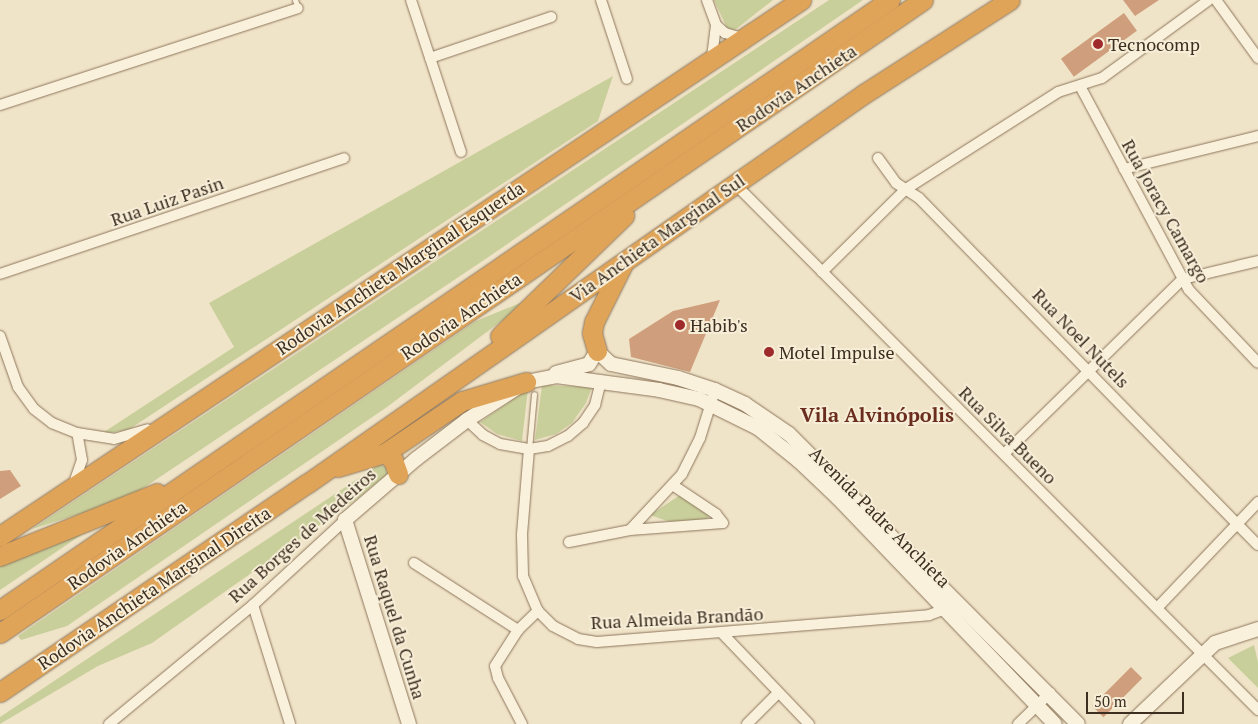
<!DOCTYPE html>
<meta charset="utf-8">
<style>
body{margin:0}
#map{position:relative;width:1258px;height:724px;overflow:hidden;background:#f0e4c8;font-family:"PT Serif",serif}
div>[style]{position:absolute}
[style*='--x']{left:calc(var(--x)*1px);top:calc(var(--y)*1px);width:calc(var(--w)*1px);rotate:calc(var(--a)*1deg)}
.green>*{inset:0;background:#c9cf9b}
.building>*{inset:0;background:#cf9f7d;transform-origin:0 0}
.roads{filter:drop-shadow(0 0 1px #8d765c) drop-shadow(0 0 1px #8d765c)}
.lane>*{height:5px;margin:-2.5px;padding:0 2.5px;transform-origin:2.5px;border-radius:2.5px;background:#faf1dc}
.street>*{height:10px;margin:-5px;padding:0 5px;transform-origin:5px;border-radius:5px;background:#faf1dc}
.secondary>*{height:14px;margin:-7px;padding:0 7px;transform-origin:7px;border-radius:7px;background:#faf1dc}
.highway>*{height:19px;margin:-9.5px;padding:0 9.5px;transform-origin:9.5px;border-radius:9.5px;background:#e0a458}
.dots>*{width:14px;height:14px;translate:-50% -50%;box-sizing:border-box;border:2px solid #f7eed8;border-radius:50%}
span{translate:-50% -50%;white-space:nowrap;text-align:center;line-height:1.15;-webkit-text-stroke:4px #f7eed8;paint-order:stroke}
.poi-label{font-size:18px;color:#3d2e20}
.left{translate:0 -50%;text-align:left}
.street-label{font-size:18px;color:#3d2e20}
.quarter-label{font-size:20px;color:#6b2e1e;font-weight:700}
.scale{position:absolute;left:1086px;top:692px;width:98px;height:22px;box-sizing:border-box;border:2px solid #3d2e20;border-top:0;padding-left:6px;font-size:15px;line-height:18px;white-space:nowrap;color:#3d2e20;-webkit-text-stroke:4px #f7eed8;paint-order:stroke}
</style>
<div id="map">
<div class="green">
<div style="clip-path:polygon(714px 0,773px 0,735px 30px,727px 28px)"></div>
<div style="clip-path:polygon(829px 0,863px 0,487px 258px,127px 499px,32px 529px)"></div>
<div style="clip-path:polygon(613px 76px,598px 121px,128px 430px,101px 434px,234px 347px,209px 303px)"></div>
<div style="clip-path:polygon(520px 303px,508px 316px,387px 407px,67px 626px,21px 640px,18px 636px,476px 321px)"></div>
<div style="clip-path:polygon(542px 385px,592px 387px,586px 403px,572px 423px,556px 434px,535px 440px)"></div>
<div style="clip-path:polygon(528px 389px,522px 441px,497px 434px,480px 422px)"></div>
<div style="clip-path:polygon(380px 464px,386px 468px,387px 474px,358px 498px,152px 643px,98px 666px,0 724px,0 717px)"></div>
<div style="clip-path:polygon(680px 495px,710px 515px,707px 519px,670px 522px,650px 515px)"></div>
<div style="clip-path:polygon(84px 533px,34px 567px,0 590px,0 561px)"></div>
<div style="clip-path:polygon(1254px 645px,1258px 662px,1258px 688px,1228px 658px)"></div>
</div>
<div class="building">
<div style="clip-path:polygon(1123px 0,1159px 0,1135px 16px)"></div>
<div style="left:1124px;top:13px;width:22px;height:78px;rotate:54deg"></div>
<div style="clip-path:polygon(720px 300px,690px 372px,631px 357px,629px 339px,673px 311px)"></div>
<div style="clip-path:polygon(10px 470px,21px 486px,0 499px,0 471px)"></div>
<div style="left:1131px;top:667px;width:16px;height:55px;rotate:45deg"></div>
</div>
<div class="roads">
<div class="lane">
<div style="--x:295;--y:0;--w:9;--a:69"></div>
<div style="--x:529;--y:449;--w:55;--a:-84.8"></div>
</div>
<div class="street">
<div style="--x:411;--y:0;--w:160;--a:71.8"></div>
<div style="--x:601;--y:0;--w:83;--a:71.8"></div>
<div style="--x:707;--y:0;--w:27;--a:70"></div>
<div style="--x:716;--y:25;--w:34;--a:97"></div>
<div style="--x:1216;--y:0;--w:72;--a:54.1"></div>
<div style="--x:716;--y:25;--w:12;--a:42"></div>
<div style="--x:725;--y:33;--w:19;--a:16"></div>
<div style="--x:430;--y:58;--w:128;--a:-18.7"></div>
<div style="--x:1080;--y:86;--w:231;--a:61.9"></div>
<div style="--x:1189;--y:290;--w:100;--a:46.6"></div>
<div style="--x:0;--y:105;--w:313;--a:-18"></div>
<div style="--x:878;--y:158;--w:31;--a:54"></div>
<div style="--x:896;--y:183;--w:27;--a:33"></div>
<div style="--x:919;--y:198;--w:485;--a:45.7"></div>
<div style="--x:1124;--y:169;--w:138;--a:-13.8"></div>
<div style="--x:735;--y:184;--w:742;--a:45.16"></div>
<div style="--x:822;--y:272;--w:118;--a:-44.7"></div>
<div style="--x:906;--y:189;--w:180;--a:-32.5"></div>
<div style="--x:1058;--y:92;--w:46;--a:-17.7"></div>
<div style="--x:1102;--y:78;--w:132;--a:-36.1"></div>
<div style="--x:0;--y:274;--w:363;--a:-18.6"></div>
<div style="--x:0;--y:336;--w:54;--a:70.6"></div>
<div style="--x:18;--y:387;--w:27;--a:54"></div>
<div style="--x:34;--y:409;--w:23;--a:38"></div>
<div style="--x:52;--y:423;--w:27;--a:22"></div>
<div style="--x:77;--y:433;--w:37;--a:9"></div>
<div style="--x:114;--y:439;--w:35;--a:-16"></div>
<div style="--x:467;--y:420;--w:22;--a:43"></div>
<div style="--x:483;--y:435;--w:19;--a:28"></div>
<div style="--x:500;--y:444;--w:29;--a:10"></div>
<div style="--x:529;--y:449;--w:19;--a:-9"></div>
<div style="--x:548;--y:446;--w:22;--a:-27"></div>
<div style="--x:568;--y:436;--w:20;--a:-41"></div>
<div style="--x:583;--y:423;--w:22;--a:-56"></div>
<div style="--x:595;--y:405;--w:25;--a:-76"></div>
<div style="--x:529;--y:449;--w:86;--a:94.7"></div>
<div style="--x:522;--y:535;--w:41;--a:88.6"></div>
<div style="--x:523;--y:576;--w:38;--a:67"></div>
<div style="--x:538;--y:611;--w:21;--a:45"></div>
<div style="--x:553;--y:626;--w:28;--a:27"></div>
<div style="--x:578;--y:639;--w:19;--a:9"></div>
<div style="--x:597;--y:642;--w:333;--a:-4.6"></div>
<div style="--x:929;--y:615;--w:23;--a:-20"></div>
<div style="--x:1004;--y:454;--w:250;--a:-44.4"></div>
<div style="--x:1183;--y:279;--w:77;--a:-13.5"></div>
<div style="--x:74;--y:483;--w:24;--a:-71"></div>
<div style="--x:82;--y:460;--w:27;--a:-100"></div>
<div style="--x:630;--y:530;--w:76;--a:-47.1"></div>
<div style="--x:682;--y:474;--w:40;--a:-63.4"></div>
<div style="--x:700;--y:438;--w:50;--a:-72.6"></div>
<div style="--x:569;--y:542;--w:62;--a:-11.1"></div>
<div style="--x:630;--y:530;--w:93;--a:-4.3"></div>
<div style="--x:723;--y:523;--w:11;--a:-128"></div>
<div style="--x:716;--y:514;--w:50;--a:-146.3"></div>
<div style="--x:414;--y:563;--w:124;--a:32.8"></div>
<div style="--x:253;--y:605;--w:125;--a:72.7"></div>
<div style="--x:1159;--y:606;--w:144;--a:-46.4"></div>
<div style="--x:722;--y:633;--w:126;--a:46.3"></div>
<div style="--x:109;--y:724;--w:187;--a:-39.6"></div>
<div style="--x:253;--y:605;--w:125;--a:-42.7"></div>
<div style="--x:522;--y:724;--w:52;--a:-117.6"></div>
<div style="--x:498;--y:678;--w:12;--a:-104"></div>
<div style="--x:495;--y:666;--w:43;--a:-57.4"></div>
<div style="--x:518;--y:630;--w:28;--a:-44"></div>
<div style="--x:747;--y:724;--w:44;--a:-45"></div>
<div style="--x:1018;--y:724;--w:45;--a:-44.1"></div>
</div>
<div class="secondary">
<div style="--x:597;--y:351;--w:19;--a:43"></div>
<div style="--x:611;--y:364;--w:68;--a:11.8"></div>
<div style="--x:678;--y:378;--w:39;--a:18"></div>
<div style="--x:715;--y:390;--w:33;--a:25"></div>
<div style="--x:745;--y:404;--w:53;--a:34.3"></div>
<div style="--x:789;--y:434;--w:409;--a:45.1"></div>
<div style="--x:556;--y:373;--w:34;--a:-15"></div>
<div style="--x:589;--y:364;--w:15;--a:-58"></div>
<div style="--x:409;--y:724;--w:214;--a:-107.4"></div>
<div style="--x:345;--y:520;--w:94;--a:-40.7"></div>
<div style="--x:416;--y:459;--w:64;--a:-37.4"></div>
<div style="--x:467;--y:420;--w:70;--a:-32.8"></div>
<div style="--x:526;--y:382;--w:31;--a:-11"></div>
<div style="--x:556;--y:376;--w:104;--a:7.7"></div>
<div style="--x:659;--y:390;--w:41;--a:12.7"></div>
<div style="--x:699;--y:399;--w:66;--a:26.2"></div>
<div style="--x:758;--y:428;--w:53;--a:38.8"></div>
<div style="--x:799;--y:461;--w:54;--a:43.5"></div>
<div style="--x:838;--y:498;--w:313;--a:46.2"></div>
<div style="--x:1130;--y:724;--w:117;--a:-43.6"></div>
<div style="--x:1215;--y:643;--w:45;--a:-18"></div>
</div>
<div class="highway">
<div style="--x:500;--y:336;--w:173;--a:-44.1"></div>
<div style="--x:597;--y:351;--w:19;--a:-106"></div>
<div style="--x:592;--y:333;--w:11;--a:-80"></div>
<div style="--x:594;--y:322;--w:67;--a:-63.4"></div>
<div style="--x:385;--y:453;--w:11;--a:41"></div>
<div style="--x:393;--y:460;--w:15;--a:70"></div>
<div style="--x:338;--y:467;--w:49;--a:-16.6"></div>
<div style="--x:385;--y:453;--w:93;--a:-34"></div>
<div style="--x:462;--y:401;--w:67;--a:-16.5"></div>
<div style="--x:0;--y:536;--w:964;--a:-33.79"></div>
<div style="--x:0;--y:556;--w:169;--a:-21.9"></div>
<div style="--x:0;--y:610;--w:1079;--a:-34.43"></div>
<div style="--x:0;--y:633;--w:1119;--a:-34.44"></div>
<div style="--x:0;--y:692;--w:372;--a:-34.2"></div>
<div style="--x:308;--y:483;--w:680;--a:-35"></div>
<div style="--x:865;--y:93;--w:172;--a:-32.7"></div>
</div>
</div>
<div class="dots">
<div style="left:1098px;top:44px;background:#9e2a2b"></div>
<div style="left:680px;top:325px;background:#9e2a2b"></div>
<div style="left:769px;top:352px;background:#9e2a2b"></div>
</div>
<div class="poi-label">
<span class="left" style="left:1108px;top:44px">Tecnocomp</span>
<span class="left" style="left:690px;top:325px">Habib's</span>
<span class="left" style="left:779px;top:352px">Motel Impulse</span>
</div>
<div class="street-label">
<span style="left:796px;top:88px;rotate:-34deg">Rodovia Anchieta</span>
<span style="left:167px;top:201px;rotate:-19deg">Rua Luiz Pasin</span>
<span style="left:1166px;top:211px;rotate:61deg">Rua Joracy Camargo</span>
<span style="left:657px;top:238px;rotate:-35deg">Via Anchieta Marginal Sul</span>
<span style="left:400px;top:268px;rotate:-34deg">Rodovia Anchieta Marginal Esquerda</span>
<span style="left:461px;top:316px;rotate:-34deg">Rodovia Anchieta</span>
<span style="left:1081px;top:338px;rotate:46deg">Rua Noel Nutels</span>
<span style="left:1008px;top:435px;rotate:45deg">Rua Silva Bueno</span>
<span style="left:880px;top:517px;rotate:45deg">Avenida Padre Anchieta</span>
<span style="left:302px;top:535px;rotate:-42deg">Rua Borges de Medeiros</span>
<span style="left:127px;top:545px;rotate:-35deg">Rodovia Anchieta</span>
<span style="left:154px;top:588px;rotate:-34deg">Rodovia Anchieta Marginal Direita</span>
<span style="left:395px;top:617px;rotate:73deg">Rua Raquel da Cunha</span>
<span style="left:677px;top:618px;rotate:-3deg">Rua Almeida Brandão</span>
</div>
<div class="quarter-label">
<span style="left:877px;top:414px">Vila Alvinópolis</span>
</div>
<div class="scale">50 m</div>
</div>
